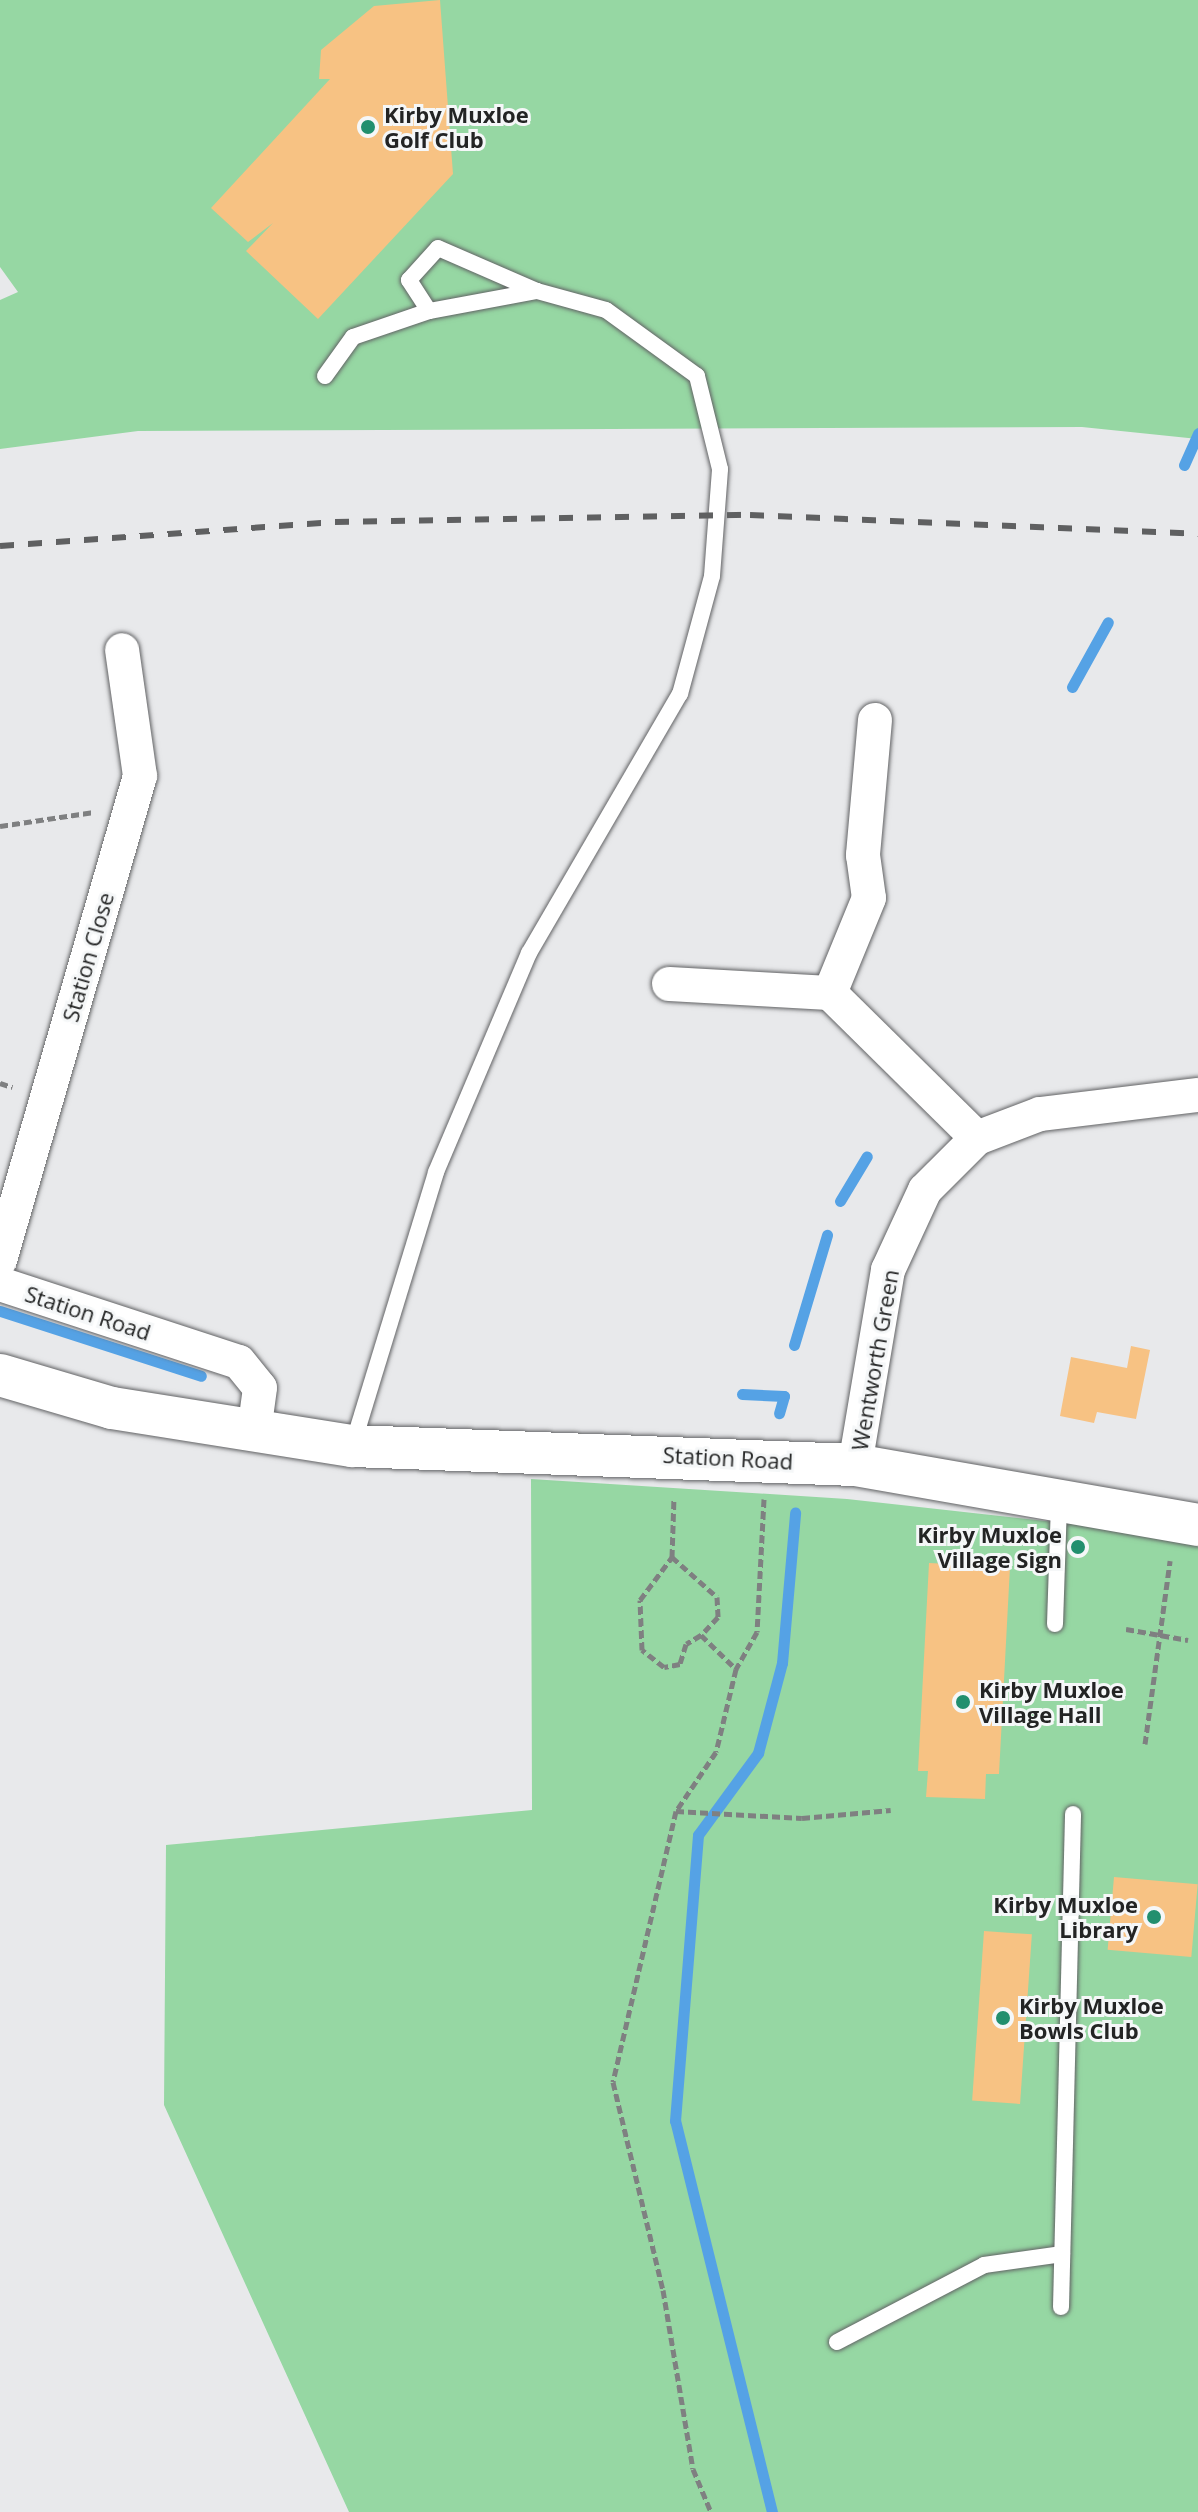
<!DOCTYPE html>
<style>
body{margin:0}
#map{position:relative;width:1198px;height:2512px;overflow:hidden;background:#e8e9eb;font-family:"Open Sans",sans-serif}
div>[style]{position:absolute}
[style*='--x']{left:calc(var(--x)*1px);top:calc(var(--y)*1px);width:calc(var(--w)*1px);rotate:calc(var(--a)*1deg)}
.green>*{inset:0;background:#96d7a3}
.stream>*{height:11px;margin:-5.5px;padding:0 5.5px;transform-origin:5.5px;border-radius:5.5px;background:#55a2e5}
.building>*{inset:0;background:#f7c283;transform-origin:0 0}
.path>*{height:5px;margin-top:-2.5px;transform-origin:0;background:repeating-linear-gradient(90deg,#7f8081 0 8px,transparent 0 12px)}
.roads{filter:drop-shadow(0 0 2px #626365) drop-shadow(0 0 2px #626365)}
.service>*{height:16px;margin:-8px;padding:0 8px;transform-origin:8px;border-radius:8px;background:#fff}
.minor>*{height:34px;margin:-17px;padding:0 17px;transform-origin:17px;border-radius:17px;background:#fff}
.tertiary>*{height:42px;margin:-21px;padding:0 21px;transform-origin:21px;border-radius:21px;background:#fff}
.rail>*{height:6px;margin-top:-3px;transform-origin:0;background:repeating-linear-gradient(90deg,#5f6061 0 14px,transparent 0 28px)}
.dots>*{width:22px;height:22px;translate:-50% -50%;box-sizing:border-box;border:4px solid #f5f7f8;border-radius:50%}
span{translate:-50% -50%;white-space:nowrap;text-align:center;line-height:1.15;-webkit-text-stroke:6px #f5f7f8;paint-order:stroke}
.poi-label{font-size:22px;color:#232424;font-weight:700}
.left{translate:0 -50%;text-align:left}
.right{translate:-100% -50%;text-align:right}
.street-label{font-size:22px;color:#232424}
</style>
<div id="map">
<div class="green">
<div style="clip-path:polygon(0 0,1198px 0,1198px 439px,1082px 427px,138px 431px,0 449px,0 300px,18px 292px,0 267px)"></div>
<div style="clip-path:polygon(531px 1479px,847px 1499px,1198px 1538px,1198px 2512px,349px 2512px,164px 2105px,166px 1845px,532px 1810px)"></div>
</div>
<div class="stream">
<div style="--x:1184;--y:465;--w:35;--a:-66"></div>
<div style="--x:1072;--y:687;--w:74;--a:-61"></div>
<div style="--x:840;--y:1201;--w:52;--a:-59"></div>
<div style="--x:0;--y:1311;--w:211;--a:17.9"></div>
<div style="--x:794;--y:1345;--w:115;--a:-73.3"></div>
<div style="--x:742;--y:1394;--w:42;--a:2.7"></div>
<div style="--x:784;--y:1396;--w:18;--a:106"></div>
<div style="--x:772;--y:2512;--w:403;--a:-103.9"></div>
<div style="--x:675;--y:2121;--w:287;--a:-85.4"></div>
<div style="--x:698;--y:1835;--w:102;--a:-53.8"></div>
<div style="--x:758;--y:1753;--w:93;--a:-75.1"></div>
<div style="--x:782;--y:1663;--w:151;--a:-85"></div>
</div>
<div class="building">
<div style="clip-path:polygon(440px 0,453px 174px,318px 319px,246px 251px,273px 223px,248px 242px,211px 208px,330px 79px,319px 79px,321px 50px,374px 6px)"></div>
<div style="clip-path:polygon(1131px 1346px,1150px 1350px,1136px 1419px,1097px 1412px,1094px 1423px,1060px 1416px,1071px 1357px,1127px 1368px)"></div>
<div style="clip-path:polygon(929px 1563px,1010px 1567px,999px 1774px,986px 1774px,985px 1799px,926px 1797px,928px 1771px,918px 1771px)"></div>
<div style="left:1114px;top:1877px;width:84px;height:73px;rotate:5deg"></div>
<div style="left:984px;top:1931px;width:48px;height:170px;rotate:4deg"></div>
</div>
<div class="path">
<div style="--x:0;--y:826;--w:95;--a:-8.5"></div>
<div style="--x:0;--y:1083;--w:13;--a:18"></div>
<div style="--x:764;--y:1499;--w:133;--a:93"></div>
<div style="--x:757;--y:1632;--w:43;--a:119.6"></div>
<div style="--x:736;--y:1669;--w:85;--a:103.5"></div>
<div style="--x:716;--y:1752;--w:71;--a:124.1"></div>
<div style="--x:676;--y:1811;--w:126;--a:3.2"></div>
<div style="--x:802;--y:1818;--w:89;--a:-5.1"></div>
<div style="--x:672;--y:1557;--w:59;--a:-88.1"></div>
<div style="--x:1126;--y:1629;--w:63;--a:10.1"></div>
<div style="--x:701;--y:1635;--w:17;--a:149"></div>
<div style="--x:686;--y:1644;--w:21;--a:107"></div>
<div style="--x:680;--y:1664;--w:16;--a:169"></div>
<div style="--x:664;--y:1667;--w:28;--a:-142"></div>
<div style="--x:642;--y:1650;--w:50;--a:-92.3"></div>
<div style="--x:640;--y:1600;--w:54;--a:-53.3"></div>
<div style="--x:672;--y:1557;--w:60;--a:41.6"></div>
<div style="--x:717;--y:1597;--w:20;--a:87"></div>
<div style="--x:718;--y:1617;--w:25;--a:133"></div>
<div style="--x:701;--y:1635;--w:49;--a:44.2"></div>
<div style="--x:1145;--y:1744;--w:185;--a:-82.2"></div>
<div style="--x:676;--y:1811;--w:278;--a:103.1"></div>
<div style="--x:613;--y:2082;--w:214;--a:76.5"></div>
<div style="--x:663;--y:2290;--w:181;--a:80.5"></div>
<div style="--x:693;--y:2469;--w:47;--a:67.3"></div>
</div>
<div class="roads">
<div class="service">
<div style="--x:325;--y:376;--w:48;--a:-54.3"></div>
<div style="--x:353;--y:337;--w:80;--a:-18.9"></div>
<div style="--x:353;--y:1444;--w:284;--a:-73"></div>
<div style="--x:436;--y:1172;--w:238;--a:-67"></div>
<div style="--x:529;--y:953;--w:300;--a:-59.8"></div>
<div style="--x:680;--y:694;--w:122;--a:-74.8"></div>
<div style="--x:712;--y:576;--w:107;--a:-85.7"></div>
<div style="--x:720;--y:469;--w:96;--a:-103.9"></div>
<div style="--x:697;--y:376;--w:112;--a:-144"></div>
<div style="--x:606;--y:310;--w:72;--a:-164.6"></div>
<div style="--x:537;--y:291;--w:110;--a:169.5"></div>
<div style="--x:429;--y:311;--w:37;--a:-123"></div>
<div style="--x:409;--y:280;--w:43;--a:-47.8"></div>
<div style="--x:438;--y:248;--w:108;--a:23.5"></div>
<div style="--x:1055;--y:1624;--w:121;--a:-88.1"></div>
<div style="--x:1061;--y:2307;--w:493;--a:-88.6"></div>
<div style="--x:837;--y:2342;--w:166;--a:-27.6"></div>
<div style="--x:984;--y:2265;--w:79;--a:-8"></div>
</div>
<div class="minor">
<div style="--x:875;--y:720;--w:136;--a:95.1"></div>
<div style="--x:863;--y:855;--w:43;--a:82.1"></div>
<div style="--x:869;--y:898;--w:103;--a:112.3"></div>
<div style="--x:830;--y:993;--w:206;--a:44.6"></div>
<div style="--x:669;--y:984;--w:161;--a:3.2"></div>
<div style="--x:0;--y:1260;--w:504;--a:-73.87"></div>
<div style="--x:140;--y:776;--w:127;--a:-98.1"></div>
<div style="--x:0;--y:1284;--w:251;--a:18.1"></div>
<div style="--x:239;--y:1362;--w:33;--a:51"></div>
<div style="--x:260;--y:1388;--w:44;--a:97.8"></div>
<div style="--x:855;--y:1465;--w:198;--a:-80.4"></div>
<div style="--x:888;--y:1270;--w:88;--a:-65.2"></div>
<div style="--x:925;--y:1190;--w:74;--a:-45"></div>
<div style="--x:977;--y:1138;--w:67;--a:-20.9"></div>
<div style="--x:1040;--y:1114;--w:159;--a:-6.9"></div>
</div>
<div class="tertiary">
<div style="--x:0;--y:1375;--w:117;--a:16.4"></div>
<div style="--x:112;--y:1408;--w:244;--a:9"></div>
<div style="--x:353;--y:1446;--w:502;--a:2.17"></div>
<div style="--x:855;--y:1465;--w:348;--a:9.9"></div>
</div>
</div>
<div class="rail">
<div style="--x:0;--y:546;--w:336;--a:-4.1"></div>
<div style="--x:335;--y:522;--w:415;--a:-1"></div>
<div style="--x:750;--y:515;--w:448;--a:2.4"></div>
</div>
<div class="dots">
<div style="left:368px;top:127px;background:#228f6e"></div>
<div style="left:1078px;top:1547px;background:#228f6e"></div>
<div style="left:963px;top:1702px;background:#228f6e"></div>
<div style="left:1154px;top:1917px;background:#228f6e"></div>
<div style="left:1003px;top:2018px;background:#228f6e"></div>
</div>
<div class="poi-label">
<span class="left" style="left:384px;top:127px">Kirby Muxloe<br>Golf Club</span>
<span class="right" style="left:1062px;top:1547px">Kirby Muxloe<br>Village Sign</span>
<span class="left" style="left:979px;top:1702px">Kirby Muxloe<br>Village Hall</span>
<span class="right" style="left:1138px;top:1917px">Kirby Muxloe<br>Library</span>
<span class="left" style="left:1019px;top:2018px">Kirby Muxloe<br>Bowls Club</span>
</div>
<div class="street-label">
<span style="left:88px;top:957px;rotate:-74deg">Station Close</span>
<span style="left:88px;top:1313px;rotate:18deg">Station Road</span>
<span style="left:875px;top:1360px;rotate:-80deg">Wentworth Green</span>
<span style="left:728px;top:1458px;rotate:3deg">Station Road</span>
</div>
</div>
